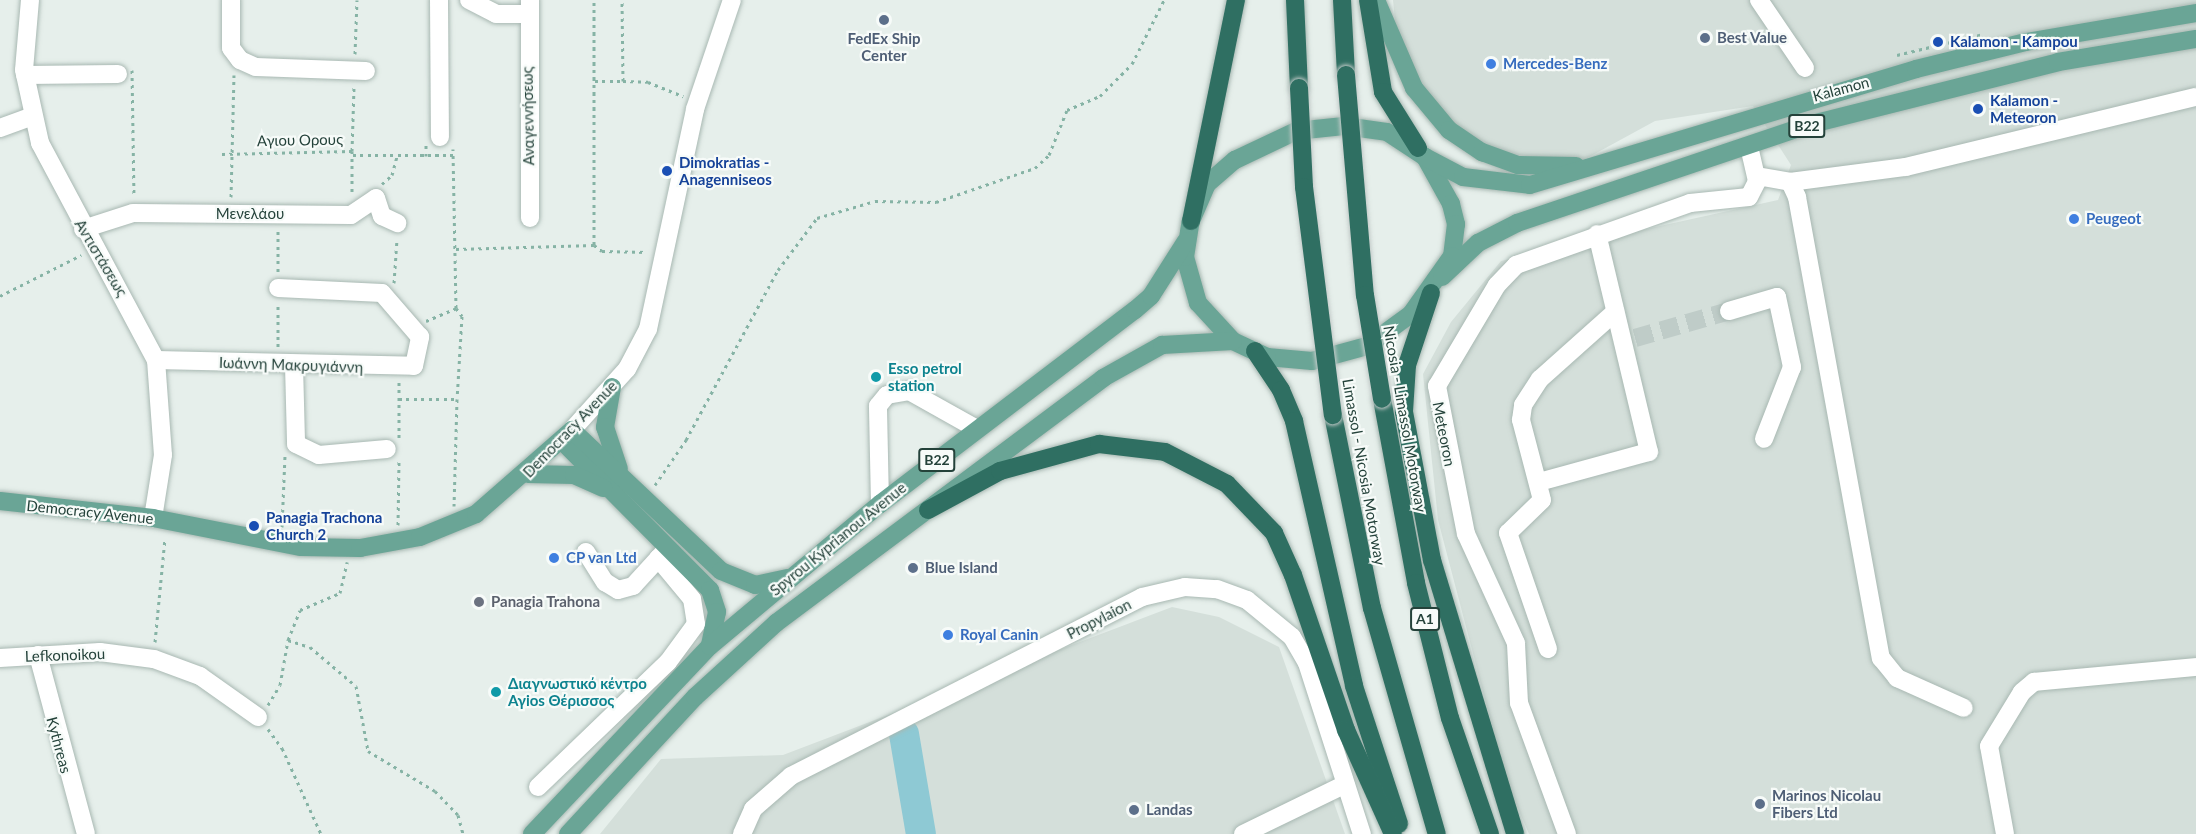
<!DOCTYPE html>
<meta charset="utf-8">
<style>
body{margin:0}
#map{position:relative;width:2196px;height:834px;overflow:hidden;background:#e6efeb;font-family:Lato,sans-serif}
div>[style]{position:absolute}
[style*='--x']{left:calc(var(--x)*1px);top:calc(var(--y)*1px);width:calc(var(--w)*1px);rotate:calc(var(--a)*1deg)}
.built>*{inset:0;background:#d4dfda}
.river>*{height:30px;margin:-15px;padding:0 15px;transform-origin:15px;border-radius:15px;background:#8ec9d4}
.minor-tunnel>*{height:18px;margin-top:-9px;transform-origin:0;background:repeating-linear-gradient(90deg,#bfccc8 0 18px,transparent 0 27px)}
.path>*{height:3px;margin-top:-1.5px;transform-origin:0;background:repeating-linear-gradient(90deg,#86b3a5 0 3px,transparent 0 7.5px)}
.roads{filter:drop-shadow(0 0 2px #a8b8b2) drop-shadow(0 0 2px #a8b8b2)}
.minor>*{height:18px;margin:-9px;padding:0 9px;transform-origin:9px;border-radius:9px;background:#fff}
.major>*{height:18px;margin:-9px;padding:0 9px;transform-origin:9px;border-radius:9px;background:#6aa596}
.highway>*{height:18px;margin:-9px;padding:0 9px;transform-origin:9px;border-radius:9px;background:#2f6f62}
.bridges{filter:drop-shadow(0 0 2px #c2cac8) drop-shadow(0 0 2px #c2cac8)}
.highway-bridge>*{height:18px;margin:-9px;padding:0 9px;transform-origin:9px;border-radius:9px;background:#2f6f62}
.dots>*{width:16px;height:16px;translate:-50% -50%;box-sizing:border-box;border:3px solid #f7fbf9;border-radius:50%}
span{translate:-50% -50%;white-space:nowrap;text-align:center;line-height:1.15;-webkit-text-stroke:4.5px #f7fbf9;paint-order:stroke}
.shield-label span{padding:2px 4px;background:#f7fbf9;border:2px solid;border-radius:4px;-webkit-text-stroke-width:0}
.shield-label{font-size:14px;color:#24423a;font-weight:700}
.service-label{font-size:15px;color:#4e5e75;font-weight:700}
.left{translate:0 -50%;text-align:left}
.transit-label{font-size:15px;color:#164399;font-weight:700}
.shop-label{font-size:15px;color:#366cbe;font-weight:700}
.street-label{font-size:15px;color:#24423a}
.culture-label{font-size:15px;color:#0d838f;font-weight:700}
.worship-label{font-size:15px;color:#5b616d;font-weight:700}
</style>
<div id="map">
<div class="built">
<div style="clip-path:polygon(1393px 0,2196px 0,2196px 834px,1529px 834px,1507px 783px,1438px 520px,1423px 374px,1451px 322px,1501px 261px,1778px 200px,1791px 165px,1753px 106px,1655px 121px,1578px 163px,1474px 149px,1400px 72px)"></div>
<div style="clip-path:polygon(1172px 607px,1219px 617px,1279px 647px,1345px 834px,600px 834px,661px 759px,783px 755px)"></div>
</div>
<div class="river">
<div style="--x:904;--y:734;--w:101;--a:80.4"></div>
</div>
<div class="minor-tunnel">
<div style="--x:1635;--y:338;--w:98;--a:-16"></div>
</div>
<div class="path">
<div style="--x:355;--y:54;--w:54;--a:-87.9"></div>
<div style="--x:1897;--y:55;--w:89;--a:-13.6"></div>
<div style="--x:132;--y:70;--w:127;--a:89.1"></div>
<div style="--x:595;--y:81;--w:28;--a:0"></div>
<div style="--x:623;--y:81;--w:81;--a:-90.7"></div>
<div style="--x:623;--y:81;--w:25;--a:2"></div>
<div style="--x:648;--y:82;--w:38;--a:22"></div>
<div style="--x:352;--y:151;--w:64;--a:-88.2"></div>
<div style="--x:222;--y:154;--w:130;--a:-1.3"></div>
<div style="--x:352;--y:151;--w:42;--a:90"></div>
<div style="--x:353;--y:155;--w:100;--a:0"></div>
<div style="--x:426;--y:156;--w:11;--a:-90"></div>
<div style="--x:382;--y:184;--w:13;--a:-42"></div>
<div style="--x:392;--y:175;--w:20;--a:-75"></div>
<div style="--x:231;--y:197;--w:122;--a:-88.6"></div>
<div style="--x:278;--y:231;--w:41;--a:90"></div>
<div style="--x:594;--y:245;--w:245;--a:-90"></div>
<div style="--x:456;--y:249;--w:138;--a:-1.7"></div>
<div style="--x:594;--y:245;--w:10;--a:37"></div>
<div style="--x:602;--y:251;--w:45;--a:1.3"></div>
<div style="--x:394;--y:283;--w:44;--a:-86.1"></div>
<div style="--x:0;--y:296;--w:91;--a:-26.8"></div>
<div style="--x:456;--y:308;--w:10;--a:53"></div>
<div style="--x:462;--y:316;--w:83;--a:93.4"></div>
<div style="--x:426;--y:321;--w:33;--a:-23"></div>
<div style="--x:456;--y:308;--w:159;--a:-91.1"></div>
<div style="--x:278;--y:347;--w:44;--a:-90"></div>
<div style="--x:399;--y:399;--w:58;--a:0"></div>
<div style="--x:457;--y:399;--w:107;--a:91.6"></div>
<div style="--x:399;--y:438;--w:57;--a:-90"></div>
<div style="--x:655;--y:485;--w:55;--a:-55.4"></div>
<div style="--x:686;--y:440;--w:193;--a:-61.6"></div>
<div style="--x:778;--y:270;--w:65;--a:-53.1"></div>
<div style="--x:817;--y:218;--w:60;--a:-16.3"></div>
<div style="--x:875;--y:201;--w:61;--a:0.9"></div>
<div style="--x:936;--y:202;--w:105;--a:-19"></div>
<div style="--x:1035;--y:168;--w:19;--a:-43"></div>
<div style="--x:1049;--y:155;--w:48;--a:-68.2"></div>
<div style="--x:1067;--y:110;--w:36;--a:-23"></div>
<div style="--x:1100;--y:96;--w:45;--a:-45"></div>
<div style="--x:1132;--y:64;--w:72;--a:-63.4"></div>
<div style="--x:398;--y:525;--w:66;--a:-89.1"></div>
<div style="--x:282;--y:527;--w:71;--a:-87.6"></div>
<div style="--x:288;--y:640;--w:32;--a:-68"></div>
<div style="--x:300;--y:610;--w:43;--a:-23"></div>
<div style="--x:340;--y:593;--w:32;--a:-77"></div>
<div style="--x:155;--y:642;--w:104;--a:-84.5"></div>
<div style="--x:268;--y:705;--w:23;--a:-59"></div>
<div style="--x:280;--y:685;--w:46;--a:-79.9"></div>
<div style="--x:288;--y:640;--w:23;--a:18"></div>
<div style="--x:310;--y:647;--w:60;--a:40.3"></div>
<div style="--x:356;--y:686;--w:66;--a:79.5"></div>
<div style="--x:368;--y:751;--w:78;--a:30.8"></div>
<div style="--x:435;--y:791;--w:33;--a:46"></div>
<div style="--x:458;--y:815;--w:20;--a:75"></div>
<div style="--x:268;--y:729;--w:24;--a:54"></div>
<div style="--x:282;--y:748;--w:94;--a:65.6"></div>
</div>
<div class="roads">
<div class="minor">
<div style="--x:30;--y:0;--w:70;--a:94.9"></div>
<div style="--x:24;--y:70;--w:75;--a:77.6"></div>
<div style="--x:40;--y:143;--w:246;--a:61.9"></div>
<div style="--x:156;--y:360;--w:95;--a:85.8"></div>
<div style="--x:163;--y:455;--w:64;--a:99"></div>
<div style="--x:231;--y:0;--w:48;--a:90"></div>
<div style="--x:231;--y:48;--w:15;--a:53"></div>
<div style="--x:240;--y:60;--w:17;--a:24"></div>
<div style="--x:256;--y:67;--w:110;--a:2.1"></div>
<div style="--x:439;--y:0;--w:137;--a:89.6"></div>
<div style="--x:469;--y:0;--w:30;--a:27"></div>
<div style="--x:496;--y:14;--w:31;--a:0"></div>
<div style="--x:1759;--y:0;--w:82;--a:55.9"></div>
<div style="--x:25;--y:75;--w:93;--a:-0.6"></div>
<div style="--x:0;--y:128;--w:35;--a:-20"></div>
<div style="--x:1757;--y:176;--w:34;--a:10"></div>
<div style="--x:1790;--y:182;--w:17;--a:65"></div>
<div style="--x:1797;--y:197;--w:469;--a:79.7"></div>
<div style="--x:1881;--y:658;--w:26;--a:51"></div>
<div style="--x:1897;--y:678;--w:73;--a:24.1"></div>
<div style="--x:1790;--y:182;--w:117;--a:-7.4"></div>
<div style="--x:1906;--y:167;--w:298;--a:-13.6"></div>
<div style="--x:376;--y:198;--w:19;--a:72"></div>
<div style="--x:382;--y:216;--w:17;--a:25"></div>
<div style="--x:530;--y:218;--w:218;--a:-90"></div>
<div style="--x:83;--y:229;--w:52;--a:-17.7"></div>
<div style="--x:133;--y:213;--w:218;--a:0.5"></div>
<div style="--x:351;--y:215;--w:30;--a:-34"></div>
<div style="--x:1729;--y:311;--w:50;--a:-16.3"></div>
<div style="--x:1777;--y:297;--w:72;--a:77.9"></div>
<div style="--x:1792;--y:367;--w:77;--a:111.3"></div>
<div style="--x:156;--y:360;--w:258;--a:1.3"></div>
<div style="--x:414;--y:366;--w:30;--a:-78"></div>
<div style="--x:420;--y:337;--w:58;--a:-130.8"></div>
<div style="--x:382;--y:293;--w:104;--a:-177.2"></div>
<div style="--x:294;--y:365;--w:79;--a:88.5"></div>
<div style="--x:296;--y:444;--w:25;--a:26"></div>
<div style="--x:319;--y:455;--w:68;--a:-5"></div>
<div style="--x:572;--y:430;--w:82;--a:-48"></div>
<div style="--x:627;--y:369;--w:45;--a:-62.3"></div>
<div style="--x:648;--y:329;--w:225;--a:-77.9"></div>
<div style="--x:695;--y:109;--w:115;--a:-71.3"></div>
<div style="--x:1539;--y:482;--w:114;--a:-15.3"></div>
<div style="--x:1649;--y:452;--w:224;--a:-103.4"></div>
<div style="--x:880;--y:504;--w:98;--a:-91.2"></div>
<div style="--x:878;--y:406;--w:14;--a:-51"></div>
<div style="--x:887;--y:395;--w:22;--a:-10"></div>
<div style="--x:909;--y:391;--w:78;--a:29.2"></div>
<div style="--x:586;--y:552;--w:36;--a:58"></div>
<div style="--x:605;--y:582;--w:15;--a:32"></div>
<div style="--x:618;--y:590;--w:16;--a:-15"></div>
<div style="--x:633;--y:586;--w:49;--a:-47.5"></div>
<div style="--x:1548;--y:649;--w:123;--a:-109"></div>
<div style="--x:1508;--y:533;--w:47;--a:-44.1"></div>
<div style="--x:1542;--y:500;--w:83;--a:-104.7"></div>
<div style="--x:1521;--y:420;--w:15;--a:-82"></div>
<div style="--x:1523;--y:405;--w:31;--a:-57"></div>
<div style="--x:1540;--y:379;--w:101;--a:-41.8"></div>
<div style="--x:38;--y:655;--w:185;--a:75"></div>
<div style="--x:0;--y:658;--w:100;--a:-3.4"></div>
<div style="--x:100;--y:652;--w:54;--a:7.4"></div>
<div style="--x:154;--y:659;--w:49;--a:20.3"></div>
<div style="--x:200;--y:676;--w:71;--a:35.3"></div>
<div style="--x:538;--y:787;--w:180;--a:-43.9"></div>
<div style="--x:668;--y:662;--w:47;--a:-53.6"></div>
<div style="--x:696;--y:624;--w:25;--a:-99"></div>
<div style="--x:692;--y:599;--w:53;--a:-129.7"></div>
<div style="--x:742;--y:834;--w:27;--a:-66"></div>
<div style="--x:753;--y:809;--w:50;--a:-41"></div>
<div style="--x:791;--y:776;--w:394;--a:-27"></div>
<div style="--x:1142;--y:597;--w:44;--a:-13.1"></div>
<div style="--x:1185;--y:587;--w:32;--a:4"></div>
<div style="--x:1217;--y:589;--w:32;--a:20"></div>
<div style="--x:1247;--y:600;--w:58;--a:39.4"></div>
<div style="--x:1292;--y:637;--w:30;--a:60"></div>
<div style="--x:1307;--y:663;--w:180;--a:72.2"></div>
<div style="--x:1243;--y:834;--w:114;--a:-25.9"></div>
<div style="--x:1567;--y:834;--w:140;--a:-110.1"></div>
<div style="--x:1519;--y:703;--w:60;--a:-92.9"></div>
<div style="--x:1516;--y:643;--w:120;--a:-114.6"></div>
<div style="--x:1466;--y:534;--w:151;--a:-101.1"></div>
<div style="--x:1437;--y:386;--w:117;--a:-59.3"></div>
<div style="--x:1497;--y:285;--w:28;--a:-46"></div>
<div style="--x:1516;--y:265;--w:185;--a:-19.6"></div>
<div style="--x:1690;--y:203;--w:59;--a:-5.8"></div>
<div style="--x:1749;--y:197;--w:18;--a:-63"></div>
<div style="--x:1757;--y:181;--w:36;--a:-103"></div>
<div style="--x:2005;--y:834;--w:89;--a:-100.3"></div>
<div style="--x:1989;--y:746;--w:63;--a:-58.6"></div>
<div style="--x:2022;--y:692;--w:16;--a:-40"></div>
<div style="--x:2034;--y:682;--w:163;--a:-5.3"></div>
</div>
<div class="major">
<div style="--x:1376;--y:0;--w:96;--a:66.6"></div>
<div style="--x:1414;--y:88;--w:55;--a:50.2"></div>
<div style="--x:1449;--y:130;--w:40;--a:34"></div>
<div style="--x:1482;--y:152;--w:38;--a:20"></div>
<div style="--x:1518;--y:165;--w:58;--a:1"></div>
<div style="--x:1344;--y:126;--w:43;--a:7.9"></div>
<div style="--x:1387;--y:132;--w:45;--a:33.3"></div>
<div style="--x:1425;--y:157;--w:54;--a:61"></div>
<div style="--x:1451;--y:204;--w:21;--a:76"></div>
<div style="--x:1456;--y:224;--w:32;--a:97"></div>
<div style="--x:1452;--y:256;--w:71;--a:125.3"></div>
<div style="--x:1411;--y:314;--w:54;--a:144"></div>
<div style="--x:1367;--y:346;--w:57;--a:164.7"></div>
<div style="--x:1312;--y:361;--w:45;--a:-174.9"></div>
<div style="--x:1267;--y:357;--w:38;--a:-155"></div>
<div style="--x:1233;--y:341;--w:52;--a:-132.6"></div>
<div style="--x:1198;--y:303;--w:48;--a:-105.8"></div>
<div style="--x:1185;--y:257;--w:36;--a:-81"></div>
<div style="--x:1191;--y:221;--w:40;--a:-66.6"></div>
<div style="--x:1207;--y:184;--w:37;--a:-41"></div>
<div style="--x:1235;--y:160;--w:68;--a:-25.4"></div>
<div style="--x:1296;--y:131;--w:48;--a:-5.9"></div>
<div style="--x:1425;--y:157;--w:43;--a:27.8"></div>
<div style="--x:1463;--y:177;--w:67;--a:6.8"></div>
<div style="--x:1530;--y:185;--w:403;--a:-16.7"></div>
<div style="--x:1916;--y:69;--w:113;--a:-13.8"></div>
<div style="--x:2026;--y:42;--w:172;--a:-9.7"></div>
<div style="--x:1442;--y:277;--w:50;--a:-43.4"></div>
<div style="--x:1478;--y:243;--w:44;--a:-27.1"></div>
<div style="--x:1517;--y:223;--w:307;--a:-18.6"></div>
<div style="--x:1808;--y:125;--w:258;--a:-14.1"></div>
<div style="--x:2058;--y:62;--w:140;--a:-9.5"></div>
<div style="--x:612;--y:387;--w:41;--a:99.9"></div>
<div style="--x:605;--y:427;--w:44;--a:71.6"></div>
<div style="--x:562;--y:441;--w:210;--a:45.2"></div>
<div style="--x:710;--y:590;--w:23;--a:72"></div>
<div style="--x:717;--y:612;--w:35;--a:102"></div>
<div style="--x:528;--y:474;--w:46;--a:1.2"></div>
<div style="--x:574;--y:475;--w:32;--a:24"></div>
<div style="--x:0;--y:501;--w:154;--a:6.3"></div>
<div style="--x:153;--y:518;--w:151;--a:11.1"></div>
<div style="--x:301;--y:547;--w:59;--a:1"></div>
<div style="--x:360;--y:548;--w:61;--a:-10.4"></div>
<div style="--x:420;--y:537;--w:61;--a:-22.3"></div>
<div style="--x:476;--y:514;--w:128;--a:-41.2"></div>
<div style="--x:572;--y:430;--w:205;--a:43.4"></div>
<div style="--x:721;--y:571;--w:37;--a:22"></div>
<div style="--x:755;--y:585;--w:33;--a:-12"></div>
<div style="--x:532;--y:834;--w:259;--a:-46.6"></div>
<div style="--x:710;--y:646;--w:222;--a:-39.9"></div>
<div style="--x:880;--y:504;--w:320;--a:-37.3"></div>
<div style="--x:1135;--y:310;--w:21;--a:-41"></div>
<div style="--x:1151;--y:296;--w:65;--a:-57.5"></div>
<div style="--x:568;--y:834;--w:187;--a:-47.2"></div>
<div style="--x:695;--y:697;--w:110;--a:-42.4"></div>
<div style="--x:776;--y:623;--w:409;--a:-36.8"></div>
<div style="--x:1103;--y:378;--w:68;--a:-29.2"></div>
<div style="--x:1162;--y:345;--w:71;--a:-3.2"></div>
</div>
<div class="highway">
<div style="--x:1295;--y:0;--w:88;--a:87.4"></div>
<div style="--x:1342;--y:0;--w:75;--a:86.9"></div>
<div style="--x:1368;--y:0;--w:93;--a:80.7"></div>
<div style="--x:1383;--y:92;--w:66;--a:58"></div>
<div style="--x:1191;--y:221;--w:226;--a:-78.5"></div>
<div style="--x:1431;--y:293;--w:76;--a:108.4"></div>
<div style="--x:1407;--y:365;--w:47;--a:93.7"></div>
<div style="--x:1404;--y:412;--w:151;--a:79.3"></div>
<div style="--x:1432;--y:560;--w:286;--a:73.1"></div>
<div style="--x:1255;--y:351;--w:47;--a:56.3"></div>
<div style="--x:1281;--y:390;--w:34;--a:67"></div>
<div style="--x:1294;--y:421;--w:272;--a:77.2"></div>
<div style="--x:1354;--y:686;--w:145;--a:71.9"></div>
<div style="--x:1382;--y:399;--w:187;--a:79.5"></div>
<div style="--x:1416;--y:583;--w:139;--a:75.9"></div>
<div style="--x:1450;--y:718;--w:123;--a:71"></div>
<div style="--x:1333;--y:415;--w:197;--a:78.6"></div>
<div style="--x:1372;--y:608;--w:235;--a:74"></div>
<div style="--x:928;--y:510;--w:82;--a:-28.4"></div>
<div style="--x:1000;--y:471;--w:103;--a:-15.3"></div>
<div style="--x:1099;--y:444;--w:66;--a:6.9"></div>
<div style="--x:1165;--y:452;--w:70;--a:27.3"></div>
<div style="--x:1227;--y:484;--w:68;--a:46.2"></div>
<div style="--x:1274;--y:533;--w:46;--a:65.7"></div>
<div style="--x:1293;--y:575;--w:164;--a:71.1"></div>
<div style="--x:1346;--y:730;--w:114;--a:65.7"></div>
</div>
</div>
<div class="bridges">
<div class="highway-bridge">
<div style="--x:1346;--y:75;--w:221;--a:85.1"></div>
<div style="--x:1365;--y:295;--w:105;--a:80.7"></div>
<div style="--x:1299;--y:88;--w:99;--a:87.1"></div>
<div style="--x:1304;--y:187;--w:230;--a:82.8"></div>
</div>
</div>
<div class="dots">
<div style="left:884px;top:20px;background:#5c6f8a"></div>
<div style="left:1705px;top:38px;background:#5c6f8a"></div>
<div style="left:1938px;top:42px;background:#1a4fb4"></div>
<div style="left:1491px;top:64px;background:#3f7fe0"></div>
<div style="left:1978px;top:109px;background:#1a4fb4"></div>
<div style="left:667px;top:171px;background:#1a4fb4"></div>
<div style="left:2074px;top:219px;background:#3f7fe0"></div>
<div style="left:876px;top:377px;background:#0f9aa8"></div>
<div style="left:254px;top:526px;background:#1a4fb4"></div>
<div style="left:554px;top:558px;background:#3f7fe0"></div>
<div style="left:913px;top:568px;background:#5c6f8a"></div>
<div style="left:479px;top:602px;background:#6b7280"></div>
<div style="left:948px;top:635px;background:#3f7fe0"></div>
<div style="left:496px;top:692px;background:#0f9aa8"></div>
<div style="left:1760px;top:804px;background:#5c6f8a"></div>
<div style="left:1134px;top:810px;background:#5c6f8a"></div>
</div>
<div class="shield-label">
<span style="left:1807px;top:126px">B22</span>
<span style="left:937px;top:460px">B22</span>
<span style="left:1425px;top:619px">A1</span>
</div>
<div class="service-label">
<span style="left:884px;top:47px">FedEx Ship<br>Center</span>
<span class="left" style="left:1717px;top:38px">Best Value</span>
<span class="left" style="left:925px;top:568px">Blue Island</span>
<span class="left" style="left:1772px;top:804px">Marinos Nicolau<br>Fibers Ltd</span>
<span class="left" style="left:1146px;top:810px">Landas</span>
</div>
<div class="transit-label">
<span class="left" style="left:1950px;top:42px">Kalamon - Kampou</span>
<span class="left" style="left:1990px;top:109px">Kalamon -<br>Meteoron</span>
<span class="left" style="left:679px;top:171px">Dimokratias -<br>Anagenniseos</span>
<span class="left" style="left:266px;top:526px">Panagia Trachona<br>Church 2</span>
</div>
<div class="shop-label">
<span class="left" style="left:1503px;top:64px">Mercedes-Benz</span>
<span class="left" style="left:2086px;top:219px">Peugeot</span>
<span class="left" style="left:566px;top:558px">CP van Ltd</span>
<span class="left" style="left:960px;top:635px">Royal Canin</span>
</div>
<div class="street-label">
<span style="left:1841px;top:89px;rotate:-15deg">Kalamon</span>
<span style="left:528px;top:116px;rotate:-91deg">Αναγεννήσεως</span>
<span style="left:300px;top:140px;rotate:-1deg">Αγιου Ορους</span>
<span style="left:250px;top:214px">Μενελάου</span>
<span style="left:101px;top:258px;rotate:59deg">Αντιστάσεως</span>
<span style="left:291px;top:365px;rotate:2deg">Ιωάννη Μακρυγιάννη</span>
<span style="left:1405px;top:419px;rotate:80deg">Nicosia - Limassol Motorway</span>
<span style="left:570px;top:429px;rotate:-46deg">Democracy Avenue</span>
<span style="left:1444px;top:434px;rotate:79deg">Meteoron</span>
<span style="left:1364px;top:472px;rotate:80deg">Limassol - Nicosia Motorway</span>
<span style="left:90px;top:512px;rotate:6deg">Democracy Avenue</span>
<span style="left:838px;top:539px;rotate:-39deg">Spyrou Kyprianou Avenue</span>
<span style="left:1099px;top:619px;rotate:-27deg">Propylaion</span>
<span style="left:65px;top:655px;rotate:-2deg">Lefkonoikou</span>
<span style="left:59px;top:745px;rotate:75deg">Kythreas</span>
</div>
<div class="culture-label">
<span class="left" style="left:888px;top:377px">Esso petrol<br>station</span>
<span class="left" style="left:508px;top:692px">Διαγνωστικό κέντρο<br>Αγios Θέρισσος</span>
</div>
<div class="worship-label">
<span class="left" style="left:491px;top:602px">Panagia Trahona</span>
</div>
</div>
